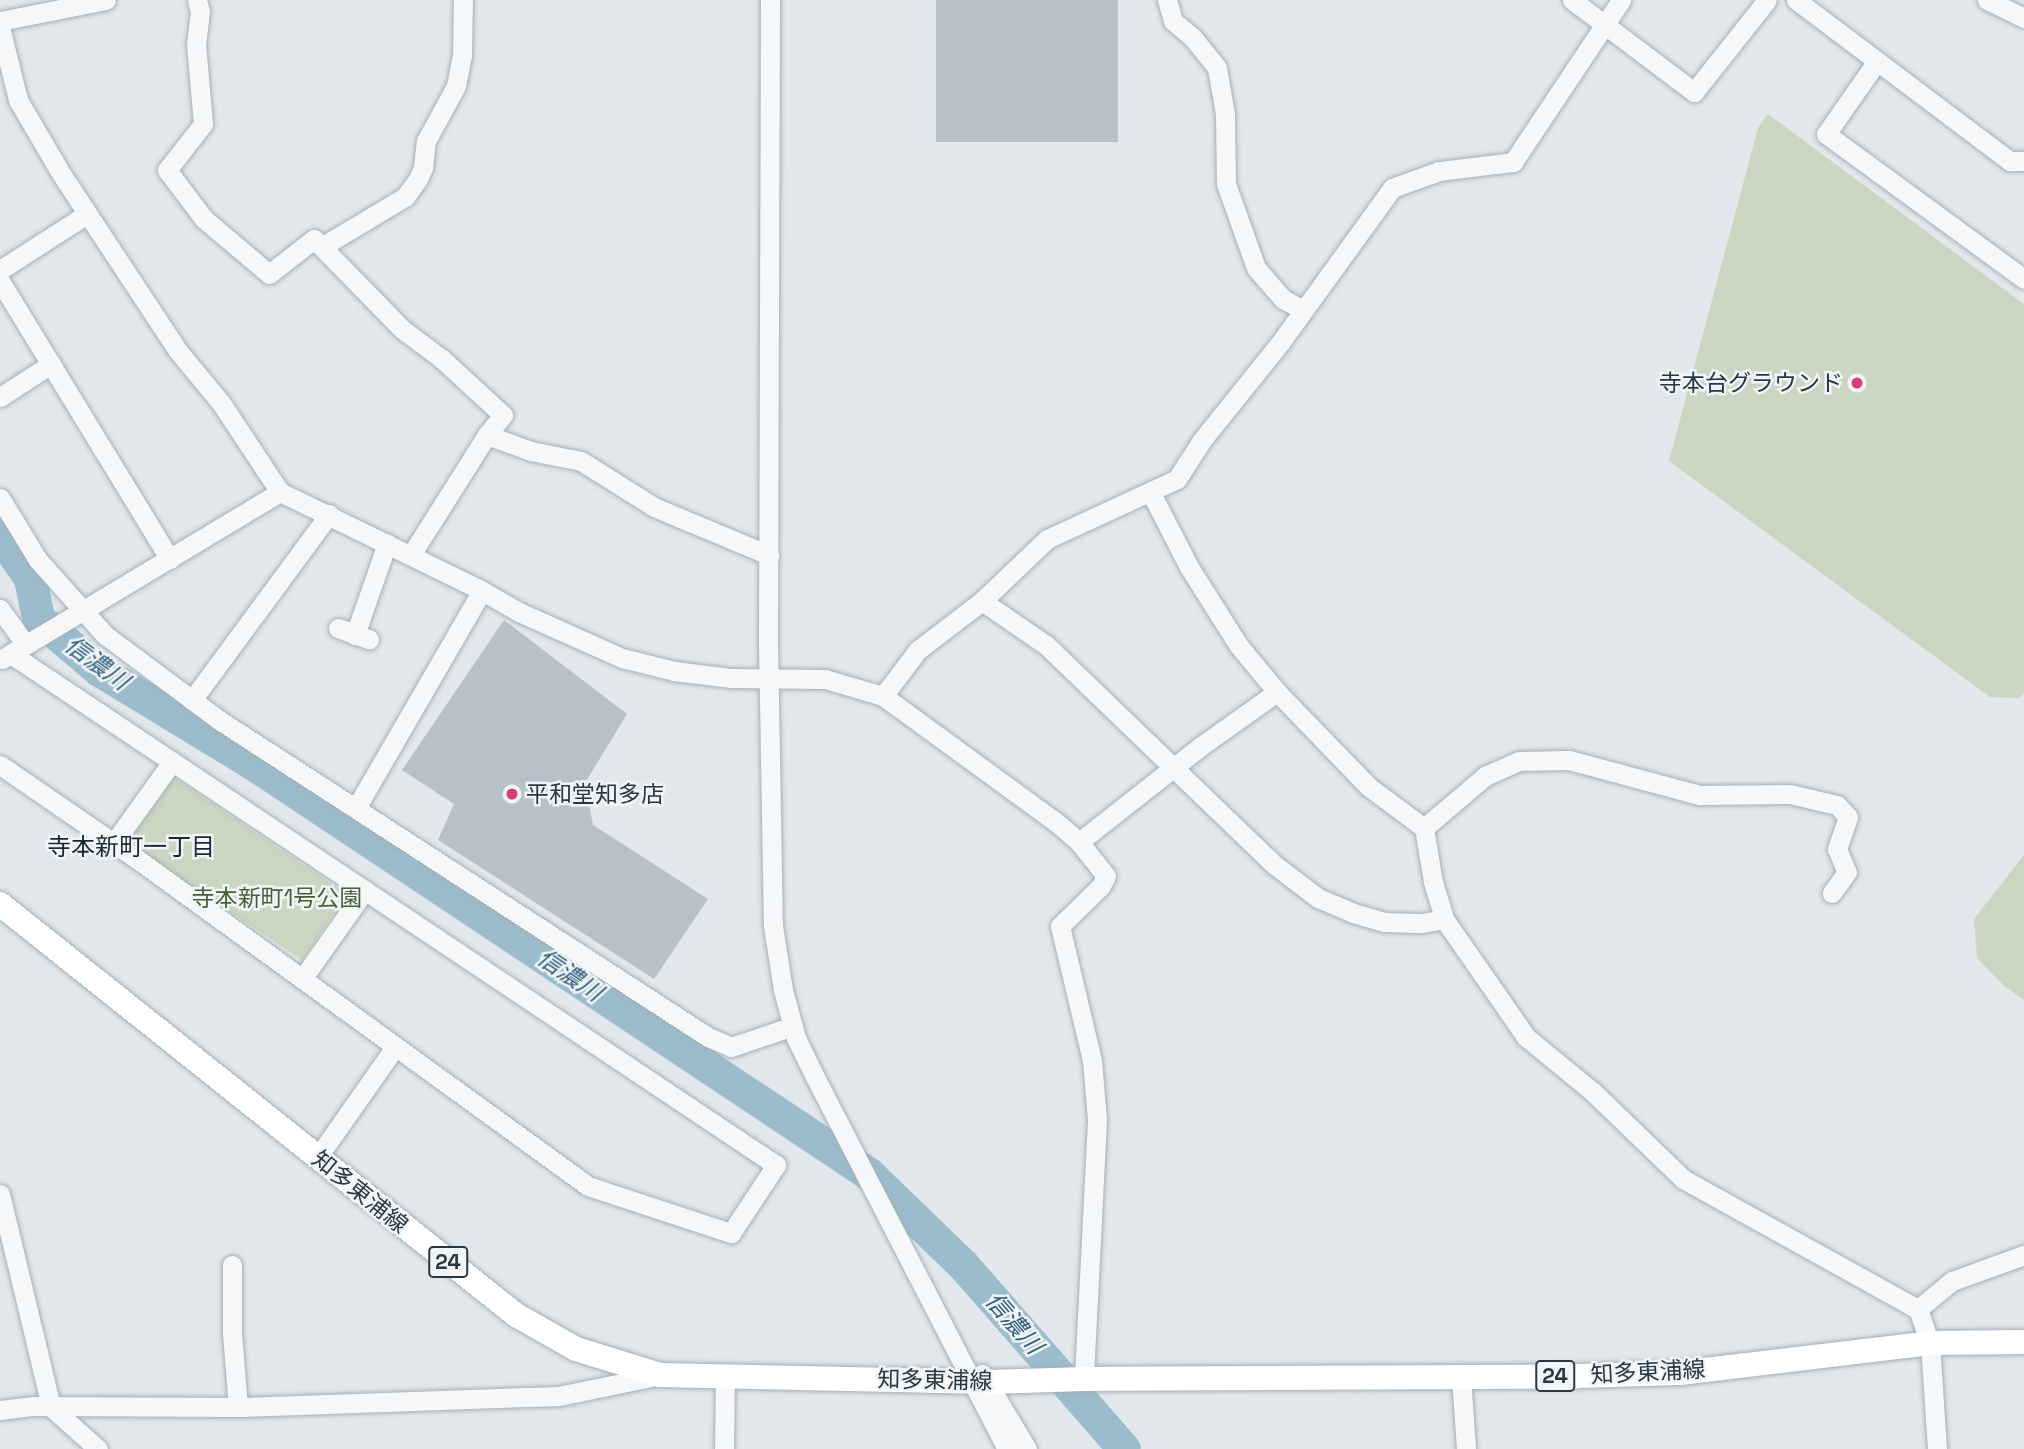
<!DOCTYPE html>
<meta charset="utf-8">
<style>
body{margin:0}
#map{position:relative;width:2024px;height:1449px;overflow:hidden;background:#e1e7eb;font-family:"Space Grotesk","Noto Sans JP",sans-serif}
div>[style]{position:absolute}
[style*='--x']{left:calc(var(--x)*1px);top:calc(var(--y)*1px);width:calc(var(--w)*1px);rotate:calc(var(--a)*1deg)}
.green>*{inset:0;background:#cad6c2;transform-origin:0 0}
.river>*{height:33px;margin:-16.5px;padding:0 16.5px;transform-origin:16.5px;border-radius:16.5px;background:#9abccd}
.building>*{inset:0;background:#b8c1c9;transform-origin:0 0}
.roads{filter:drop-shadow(0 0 2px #a6afb6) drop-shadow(0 0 2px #a6afb6)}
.minor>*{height:19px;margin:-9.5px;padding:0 9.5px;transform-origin:9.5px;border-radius:9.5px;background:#f5f7f9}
.major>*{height:24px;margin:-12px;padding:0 12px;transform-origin:12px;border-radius:12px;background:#fff}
.dots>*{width:19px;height:19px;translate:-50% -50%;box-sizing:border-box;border:4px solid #f1f5f8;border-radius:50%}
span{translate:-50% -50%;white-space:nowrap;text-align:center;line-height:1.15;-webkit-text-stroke:5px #f1f5f8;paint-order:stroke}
.shield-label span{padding:2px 5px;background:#f1f5f8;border:2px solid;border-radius:5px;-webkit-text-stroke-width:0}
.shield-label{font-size:21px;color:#283744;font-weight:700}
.poi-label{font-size:23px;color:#283744}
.right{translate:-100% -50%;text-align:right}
.left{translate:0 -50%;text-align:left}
.park-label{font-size:23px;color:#446135}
.street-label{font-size:23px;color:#283744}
.water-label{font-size:24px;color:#2f5e7b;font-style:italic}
.neighbourhood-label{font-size:24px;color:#1a2835}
</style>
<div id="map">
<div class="green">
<div style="clip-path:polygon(1768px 114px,2024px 304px,2024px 692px,2020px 698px,1990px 697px,1669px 461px,1758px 128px)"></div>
<div style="left:172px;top:776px;width:211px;height:80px;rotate:34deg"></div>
<div style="clip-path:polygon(2024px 855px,2024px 1000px,2003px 985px,1977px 958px,1974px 919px)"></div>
</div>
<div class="river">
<div style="--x:0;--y:535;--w:52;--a:55.1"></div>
<div style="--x:30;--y:578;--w:41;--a:78.7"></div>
<div style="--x:38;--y:618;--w:80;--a:40.4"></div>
<div style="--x:99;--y:670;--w:179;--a:31.3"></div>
<div style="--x:252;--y:763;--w:741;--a:33.67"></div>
<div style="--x:869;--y:1174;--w:131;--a:44.1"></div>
<div style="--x:963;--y:1265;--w:244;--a:48.8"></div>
</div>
<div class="building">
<div style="left:936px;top:0;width:182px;height:142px"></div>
<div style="clip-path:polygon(504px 620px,627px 714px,585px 783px,593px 825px,708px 899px,654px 979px,438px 840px,454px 804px,402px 770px)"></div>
</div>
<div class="roads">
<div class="minor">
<div style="--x:197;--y:0;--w:12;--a:76"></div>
<div style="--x:200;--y:12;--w:32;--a:97"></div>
<div style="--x:196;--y:44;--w:80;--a:85"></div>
<div style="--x:203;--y:124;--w:58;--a:128"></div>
<div style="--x:167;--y:170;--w:61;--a:52.9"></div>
<div style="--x:204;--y:219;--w:85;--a:40.2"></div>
<div style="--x:269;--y:274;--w:57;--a:-37.9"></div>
<div style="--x:314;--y:239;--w:126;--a:45.6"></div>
<div style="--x:402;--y:329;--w:50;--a:36.9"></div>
<div style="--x:442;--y:359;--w:83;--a:42.6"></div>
<div style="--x:503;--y:415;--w:26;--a:129"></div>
<div style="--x:487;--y:435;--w:47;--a:20"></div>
<div style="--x:531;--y:451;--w:51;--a:11.3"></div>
<div style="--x:581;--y:461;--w:86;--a:32.2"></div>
<div style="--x:654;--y:507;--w:125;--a:22.7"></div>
<div style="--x:770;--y:0;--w:643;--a:90.18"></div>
<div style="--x:768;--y:643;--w:283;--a:89"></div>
<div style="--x:773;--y:926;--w:65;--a:81.1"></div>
<div style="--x:783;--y:990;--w:50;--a:74.8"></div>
<div style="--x:796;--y:1038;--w:43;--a:64"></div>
<div style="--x:815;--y:1077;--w:419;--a:62.7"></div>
<div style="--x:1167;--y:0;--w:22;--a:74"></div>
<div style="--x:1173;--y:21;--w:26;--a:40"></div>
<div style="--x:1193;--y:38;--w:38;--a:51"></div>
<div style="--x:1217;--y:68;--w:47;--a:80.1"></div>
<div style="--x:1225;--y:114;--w:70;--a:89.2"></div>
<div style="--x:1226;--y:184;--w:89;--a:70.3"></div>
<div style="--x:1256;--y:268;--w:41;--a:48.9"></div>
<div style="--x:1283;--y:299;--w:23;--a:29"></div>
<div style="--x:1572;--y:0;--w:153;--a:37"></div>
<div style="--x:1694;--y:92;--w:117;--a:-51.6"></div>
<div style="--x:1796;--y:0;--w:268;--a:37"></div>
<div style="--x:2010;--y:161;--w:14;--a:0"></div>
<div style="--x:1987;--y:0;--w:41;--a:25.9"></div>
<div style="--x:0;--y:21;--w:108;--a:-11.2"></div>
<div style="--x:0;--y:27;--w:75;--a:76.1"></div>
<div style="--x:18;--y:100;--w:83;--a:59.7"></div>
<div style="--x:60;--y:172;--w:214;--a:56.6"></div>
<div style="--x:178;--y:351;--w:67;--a:50.4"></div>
<div style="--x:221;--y:403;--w:107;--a:56.5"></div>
<div style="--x:1877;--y:61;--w:89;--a:124.9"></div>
<div style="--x:1826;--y:134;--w:245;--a:36.2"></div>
<div style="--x:323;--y:246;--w:96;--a:-30.9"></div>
<div style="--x:405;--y:197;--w:22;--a:-54"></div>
<div style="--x:418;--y:179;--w:12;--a:-66"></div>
<div style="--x:423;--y:168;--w:27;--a:-84"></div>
<div style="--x:426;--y:141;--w:63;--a:-61.4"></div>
<div style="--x:456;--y:86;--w:32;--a:-79"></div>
<div style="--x:462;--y:55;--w:55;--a:-89"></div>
<div style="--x:0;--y:270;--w:103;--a:-32.8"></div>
<div style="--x:0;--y:281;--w:326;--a:58.6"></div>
<div style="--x:0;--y:397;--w:61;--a:-32.9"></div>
<div style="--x:1151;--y:493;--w:83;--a:62.8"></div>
<div style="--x:1189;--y:567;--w:93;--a:57.7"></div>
<div style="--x:1239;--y:646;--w:60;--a:50.4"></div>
<div style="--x:1277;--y:692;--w:132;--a:45.9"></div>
<div style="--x:1369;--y:787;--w:69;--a:36.7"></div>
<div style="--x:1424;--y:828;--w:55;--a:80.5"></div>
<div style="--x:1433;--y:882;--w:39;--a:73"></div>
<div style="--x:1444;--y:919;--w:144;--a:55.2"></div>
<div style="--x:1526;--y:1037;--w:87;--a:39.4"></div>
<div style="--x:1593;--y:1092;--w:125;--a:44"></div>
<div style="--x:1683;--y:1179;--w:269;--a:29"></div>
<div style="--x:1918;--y:1309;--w:36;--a:71"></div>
<div style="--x:1930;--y:1343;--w:106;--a:86.2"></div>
<div style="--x:0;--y:498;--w:73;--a:58.5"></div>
<div style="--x:38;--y:560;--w:101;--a:48.2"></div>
<div style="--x:105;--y:635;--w:142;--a:36.7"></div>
<div style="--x:219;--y:720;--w:583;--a:32.95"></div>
<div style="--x:708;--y:1037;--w:25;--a:23"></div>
<div style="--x:731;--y:1047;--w:65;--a:-18.7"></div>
<div style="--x:411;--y:555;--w:142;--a:-57.7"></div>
<div style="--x:982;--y:601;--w:78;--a:34.5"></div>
<div style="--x:1046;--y:645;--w:319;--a:43.9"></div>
<div style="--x:1276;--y:866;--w:53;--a:37.3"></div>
<div style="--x:1318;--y:898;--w:38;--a:23"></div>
<div style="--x:1353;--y:913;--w:33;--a:16"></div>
<div style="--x:1385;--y:922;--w:37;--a:2"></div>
<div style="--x:1422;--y:923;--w:22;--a:-10"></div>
<div style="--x:0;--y:609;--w:44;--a:54.2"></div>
<div style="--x:338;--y:628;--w:33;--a:20"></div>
<div style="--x:355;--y:635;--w:97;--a:-70.8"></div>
<div style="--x:2;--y:659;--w:324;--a:-31"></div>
<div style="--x:280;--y:492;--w:219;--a:26"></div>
<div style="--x:477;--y:588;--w:48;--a:29.7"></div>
<div style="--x:519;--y:612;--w:113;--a:24.1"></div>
<div style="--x:622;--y:658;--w:54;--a:14"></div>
<div style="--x:674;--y:671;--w:56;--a:7.1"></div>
<div style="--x:730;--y:678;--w:95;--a:0.6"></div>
<div style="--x:825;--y:679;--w:60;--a:16.3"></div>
<div style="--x:883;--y:696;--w:214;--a:36.1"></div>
<div style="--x:1056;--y:822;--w:30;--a:41"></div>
<div style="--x:1079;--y:842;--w:43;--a:51.5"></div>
<div style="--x:1106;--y:876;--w:11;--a:117"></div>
<div style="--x:1101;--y:886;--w:57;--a:135.7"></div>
<div style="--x:1060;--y:926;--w:138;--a:76.6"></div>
<div style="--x:1092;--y:1060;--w:60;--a:85.2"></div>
<div style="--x:1097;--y:1120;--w:259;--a:92.9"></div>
<div style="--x:883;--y:696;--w:58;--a:-52.7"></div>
<div style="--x:918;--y:650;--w:81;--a:-37.4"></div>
<div style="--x:982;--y:601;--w:90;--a:-43.6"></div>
<div style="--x:1047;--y:539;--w:143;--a:-24.8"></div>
<div style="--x:1177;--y:479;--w:46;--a:-57.3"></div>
<div style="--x:1202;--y:440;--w:124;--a:-51.2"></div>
<div style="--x:1280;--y:343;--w:191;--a:-54.1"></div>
<div style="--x:1392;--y:188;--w:50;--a:-19.9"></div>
<div style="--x:1439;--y:171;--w:75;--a:-6.9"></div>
<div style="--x:1513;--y:162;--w:195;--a:-56.3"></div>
<div style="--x:192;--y:700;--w:231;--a:-53.6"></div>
<div style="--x:0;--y:765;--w:166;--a:34.5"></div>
<div style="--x:137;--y:859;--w:557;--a:35.94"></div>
<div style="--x:588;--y:1186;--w:151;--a:18.2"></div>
<div style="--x:731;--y:1233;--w:82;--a:-56.5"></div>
<div style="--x:776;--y:1165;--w:920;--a:-146.26"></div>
<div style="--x:356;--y:808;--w:251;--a:-59.9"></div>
<div style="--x:1424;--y:828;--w:80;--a:-40.4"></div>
<div style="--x:1485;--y:776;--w:37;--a:-24"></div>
<div style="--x:1519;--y:761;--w:50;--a:-1.1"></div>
<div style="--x:1569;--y:760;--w:136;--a:15"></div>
<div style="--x:1700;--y:795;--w:90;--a:-0.6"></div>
<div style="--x:1790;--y:794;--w:48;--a:13.2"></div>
<div style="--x:1837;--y:805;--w:16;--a:47"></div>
<div style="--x:1848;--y:817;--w:34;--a:109"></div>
<div style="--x:1837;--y:849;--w:25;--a:67"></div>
<div style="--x:1847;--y:872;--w:26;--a:126"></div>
<div style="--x:1079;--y:842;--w:155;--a:-38.2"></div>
<div style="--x:1201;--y:746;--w:93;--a:-35.4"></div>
<div style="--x:113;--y:844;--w:101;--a:-54.3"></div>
<div style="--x:302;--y:979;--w:109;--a:-54.7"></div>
<div style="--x:317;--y:1158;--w:136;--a:-54.9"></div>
<div style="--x:0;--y:1194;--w:219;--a:76.5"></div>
<div style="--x:51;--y:1407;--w:63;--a:41.8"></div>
<div style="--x:232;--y:1265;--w:68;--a:90"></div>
<div style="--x:232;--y:1333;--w:74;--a:85.4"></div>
<div style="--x:1918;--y:1309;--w:44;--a:-39.5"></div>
<div style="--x:1952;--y:1281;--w:77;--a:-19.9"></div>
<div style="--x:982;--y:1374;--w:87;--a:59"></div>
<div style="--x:1461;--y:1377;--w:72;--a:86"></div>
<div style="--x:0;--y:1410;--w:32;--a:-7"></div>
<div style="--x:32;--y:1406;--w:210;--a:0.3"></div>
<div style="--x:242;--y:1407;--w:317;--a:-2"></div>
<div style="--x:559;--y:1396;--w:103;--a:-11.7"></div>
<div style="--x:724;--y:1449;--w:70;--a:-89.2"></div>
</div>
<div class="major">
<div style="--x:0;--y:904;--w:660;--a:38.54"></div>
<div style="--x:516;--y:1315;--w:69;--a:29.5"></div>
<div style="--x:576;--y:1349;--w:88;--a:17.2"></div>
<div style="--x:660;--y:1375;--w:329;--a:1.2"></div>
<div style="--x:989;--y:1382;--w:95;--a:-1.8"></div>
<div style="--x:1084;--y:1379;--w:493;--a:-0.3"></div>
<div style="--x:1577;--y:1376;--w:103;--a:-1.7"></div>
<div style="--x:1680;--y:1373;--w:252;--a:-6.8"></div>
<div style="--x:1930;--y:1343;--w:94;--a:-0.6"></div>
</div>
</div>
<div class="dots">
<div style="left:1857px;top:383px;background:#d83f70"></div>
<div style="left:512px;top:794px;background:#d83f70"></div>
</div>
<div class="shield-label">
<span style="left:448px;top:1262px">24</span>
<span style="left:1555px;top:1376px">24</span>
</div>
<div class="poi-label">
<span class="right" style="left:1843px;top:383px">寺本台グラウンド</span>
<span class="left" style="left:526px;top:794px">平和堂知多店</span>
</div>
<div class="park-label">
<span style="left:277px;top:898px">寺本新町1号公園</span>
</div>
<div class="street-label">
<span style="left:360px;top:1192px;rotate:39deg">知多東浦線</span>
<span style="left:1648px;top:1372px;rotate:-3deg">知多東浦線</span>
<span style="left:935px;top:1380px;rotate:1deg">知多東浦線</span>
</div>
<div class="water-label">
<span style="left:97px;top:663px;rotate:36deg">信濃川</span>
<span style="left:570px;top:975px;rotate:34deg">信濃川</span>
<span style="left:1014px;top:1323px;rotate:49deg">信濃川</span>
</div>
<div class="neighbourhood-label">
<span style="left:131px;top:847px">寺本新町一丁目</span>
</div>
</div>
